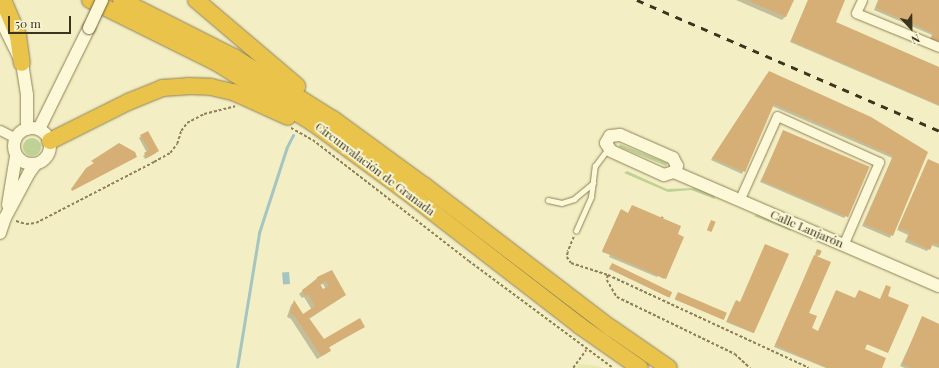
<!DOCTYPE html>
<meta charset="utf-8">
<style>
body{margin:0}
#map{position:relative;width:939px;height:368px;overflow:hidden;background:#f3eec3;font-family:"Playfair Display",serif}
div>[style]{position:absolute}
[style*='--x']{left:calc(var(--x)*1px);top:calc(var(--y)*1px);width:calc(var(--w)*1px);rotate:calc(var(--a)*1deg)}
.farmland>*{inset:0;background:#e8e9af}
.green>*{inset:0;background:#bfd295;transform-origin:0 0}
.round{border-radius:50%}
.water>*{inset:0;background:#a5c5c2;transform-origin:0 0}
.shadow>*{inset:0;background:#0003;transform-origin:0 0}
.stream>*{height:2.5px;margin:-1.25px;padding:0 1.25px;transform-origin:1.25px;border-radius:1.25px;background:#a5c5c2}
.building>*{inset:0;background:#d5af75;transform-origin:0 0}
.path>*{height:1.5px;margin-top:-0.75px;transform-origin:0;background:repeating-linear-gradient(90deg,#8f8057 0 3px,transparent 0 5px)}
.roads{filter:drop-shadow(0 0 1px #8f8057) drop-shadow(0 0 1px #8f8057)}
.lane>*{height:4.5px;margin:-2.25px;padding:0 2.25px;transform-origin:2.25px;border-radius:2.25px;background:#fcf8d8}
.street>*{height:9px;margin:-4.5px;padding:0 4.5px;transform-origin:4.5px;border-radius:4.5px;background:#fcf8d8}
.secondary>*{height:12px;margin:-6px;padding:0 6px;transform-origin:6px;border-radius:6px;background:#fcf8d8}
.secondary>.ring{margin:-6px;padding:0;box-sizing:content-box;background:none;border:12px solid #fcf8d8;border-radius:50%}
.highway>*{height:16px;margin:-8px;padding:0 8px;transform-origin:8px;border-radius:8px;background:#eac34b}
.rail>*{height:2.5px;margin-top:-1.25px;transform-origin:0;background:repeating-linear-gradient(90deg,#3e331d 0 7px,transparent 0 14px)}
.bridges{filter:drop-shadow(0 0 1px #71613a) drop-shadow(0 0 1px #71613a)}
.secondary-bridge>*{height:12px;margin:-6px;padding:0 6px;transform-origin:6px;border-radius:6px;background:#fcf8d8}
span{translate:-50% -50%;white-space:nowrap;text-align:center;line-height:1.15;-webkit-text-stroke:4px #f9f6d4;paint-order:stroke}
.street-label{font-size:12px;color:#3e331d}
.north{position:absolute;left:891px;top:8px;width:40px;height:40px;-webkit-text-stroke:3px #f9f6d4;paint-order:stroke;rotate:158deg;font-size:11px;font-weight:700;line-height:16px;text-align:center;color:#3e331d}
.north::after{content:'';display:block;margin:auto;width:14px;height:18px;background:#3e331d;clip-path:polygon(50% 0,100% 100%,50% 72%,0 100%)}
.scale{position:absolute;left:8px;top:16px;width:63px;height:18px;box-sizing:border-box;border:2px solid #3e331d;border-top:0;padding-left:5px;font-size:12px;line-height:14px;white-space:nowrap;color:#3e331d;-webkit-text-stroke:3px #f9f6d4;paint-order:stroke}
</style>
<div id="map">
<div class="farmland">
<div style="clip-path:polygon(579px 364px,598px 366px,602px 368px,577px 368px)"></div>
</div>
<div class="green">
<div class="round" style="left:23px;top:138px;width:18px;height:18px"></div>
<div style="left:620px;top:144px;width:51px;height:3px;rotate:22deg"></div>
<div style="clip-path:polygon(627px 171px,667px 189px,697px 188px,714px 195px,715px 199px,691px 190px,668px 192px,624px 173px)"></div>
<div style="clip-path:polygon(757px 215px,790px 228px,791px 231px,754px 216px)"></div>
</div>
<div class="water">
<div style="left:289px;top:272px;width:12px;height:7px;rotate:85deg"></div>
</div>
<div class="shadow">
<div style="clip-path:polygon(736px 0,793px 0,785px 17px,782px 20px)"></div>
<div style="clip-path:polygon(808px 0,844px 0,835px 23px,939px 68px,939px 106px,790px 42px)"></div>
<div style="clip-path:polygon(878px 0,939px 0,939px 45px,929px 41px,932px 35px,874px 10px)"></div>
<div style="clip-path:polygon(767px 74px,927px 152px,890px 238px,862px 226px,892px 158px,772px 106px,742px 174px,711px 160px)"></div>
<div style="clip-path:polygon(783px 132px,846px 216px,844px 218px,760px 182px)"></div>
<div style="clip-path:polygon(141px 136px,156px 153px,145px 159px,143px 156px,147px 153px,139px 138px)"></div>
<div style="clip-path:polygon(928px 160px,939px 165px,939px 248px,931px 245px,927px 251px,905px 242px,908px 235px,897px 230px)"></div>
<div style="clip-path:polygon(632px 206px,665px 278px,664px 279px,658px 276px,657px 277px,609px 257px,610px 255px,602px 252px,620px 211px,628px 214px)"></div>
<div style="clip-path:polygon(817px 251px,819px 255px,817px 257px,808px 314px,810px 332px,818px 332px,855px 299px,859px 291px,880px 300px,886px 297px,887px 352px,866px 344px,864px 350px,881px 368px,826px 368px,774px 347px)"></div>
<div style="clip-path:polygon(611px 265px,670px 292px,668px 297px,609px 269px)"></div>
<div style="clip-path:polygon(evenodd,332px 271px,341px 298px,309px 319px,323px 340px,363px 327px,328px 348px,329px 351px,326px 354px,317px 359px,291px 319px,287px 317px,291px 305px,294px 302px,303px 315px,312px 310px,304px 297px,302px 298px,299px 294px,317px 278px,332px 271px,323px 284px,326px 289px,323px 291px,320px 285px,323px 284px)"></div>
<div style="left:677px;top:294px;width:53px;height:6px;rotate:22deg"></div>
<div style="clip-path:polygon(735px 302px,754px 333px,753px 333px,726px 322px)"></div>
<div style="clip-path:polygon(923px 317px,939px 325px,939px 368px,905px 368px,900px 366px)"></div>
</div>
<div class="stream">
<div style="--x:237;--y:368;--w:137;--a:-80.7"></div>
<div style="--x:259;--y:233;--w:90;--a:-72"></div>
<div style="--x:287;--y:147;--w:13;--a:-63"></div>
</div>
<div class="building">
<div style="clip-path:polygon(747px 0,794px 0,786px 17px)"></div>
<div style="clip-path:polygon(808px 0,845px 0,836px 22px,939px 67px,939px 105px,791px 41px)"></div>
<div style="clip-path:polygon(879px 0,939px 0,939px 42px,931px 39px,933px 33px,876px 8px)"></div>
<div style="clip-path:polygon(769px 71px,871px 117px,928px 152px,893px 236px,864px 224px,893px 156px,832px 129px,774px 104px,745px 172px,712px 158px)"></div>
<div style="left:783px;top:130px;width:94px;height:55px;rotate:23deg"></div>
<div style="clip-path:polygon(148px 131px,159px 151px,147px 158px,144px 153px,149px 150px,140px 135px)"></div>
<div style="clip-path:polygon(119px 143px,135px 152px,137px 157px,72px 191px,71px 189px,86px 168px,94px 163px,91px 161px)"></div>
<div style="clip-path:polygon(928px 159px,939px 164px,939px 245px,933px 243px,930px 250px,907px 239px,910px 233px,898px 228px)"></div>
<div style="clip-path:polygon(632px 205px,681px 226px,678px 234px,684px 237px,666px 279px,602px 251px,621px 209px,628px 213px)"></div>
<div style="left:711px;top:220px;width:5px;height:11px;rotate:22deg"></div>
<div style="clip-path:polygon(765px 244px,789px 254px,754px 333px,727px 321px,736px 300px,740px 302px)"></div>
<div style="left:817px;top:249px;width:5px;height:5px;rotate:22deg"></div>
<div style="clip-path:polygon(814px 255px,831px 262px,809px 313px,817px 316px,812px 328px,818px 331px,836px 290px,855px 298px,859px 290px,880px 299px,886px 285px,891px 287px,888px 296px,909px 305px,888px 353px,867px 344px,865px 349px,886px 358px,882px 368px,827px 368px,775px 345px)"></div>
<div style="left:612px;top:263px;width:67px;height:6px;rotate:26deg"></div>
<div style="clip-path:polygon(evenodd,332px 270px,346px 295px,309px 318px,324px 339px,360px 318px,365px 327px,329px 347px,331px 351px,321px 356px,294px 315px,290px 314px,294px 300px,303px 314px,315px 306px,308px 294px,305px 296px,302px 290px,317px 279px,317px 277px,332px 270px,326px 281px,329px 286px,323px 289px,320px 284px,326px 281px)"></div>
<div style="left:678px;top:292px;width:53px;height:8px;rotate:23deg"></div>
<div style="clip-path:polygon(922px 316px,939px 324px,939px 368px,911px 368px,902px 364px)"></div>
</div>
<div class="path">
<div style="--x:291;--y:128;--w:25;--a:29"></div>
<div style="--x:313;--y:140;--w:197;--a:37.8"></div>
<div style="--x:469;--y:261;--w:179;--a:36.6"></div>
<div style="--x:662;--y:218;--w:1;--a:-90"></div>
<div style="--x:16;--y:221;--w:10;--a:17"></div>
<div style="--x:26;--y:224;--w:10;--a:-6"></div>
<div style="--x:36;--y:223;--w:133;--a:-27.3"></div>
<div style="--x:154;--y:162;--w:18;--a:-29"></div>
<div style="--x:170;--y:153;--w:11;--a:-52"></div>
<div style="--x:177;--y:144;--w:14;--a:-73"></div>
<div style="--x:181;--y:131;--w:10;--a:-53"></div>
<div style="--x:187;--y:123;--w:19;--a:-28"></div>
<div style="--x:204;--y:114;--w:32;--a:-14"></div>
<div style="--x:574;--y:237;--w:16;--a:112"></div>
<div style="--x:568;--y:252;--w:5;--a:101"></div>
<div style="--x:567;--y:257;--w:7;--a:56"></div>
<div style="--x:571;--y:263;--w:39;--a:18"></div>
<div style="--x:608;--y:275;--w:221;--a:24.8"></div>
<div style="--x:608;--y:275;--w:5;--a:101"></div>
<div style="--x:607;--y:280;--w:20;--a:60"></div>
<div style="--x:617;--y:297;--w:131;--a:25.8"></div>
<div style="--x:735;--y:354;--w:21;--a:43"></div>
<div style="--x:573;--y:368;--w:22;--a:-54"></div>
</div>
<div class="roads">
<div class="lane">
<div style="--x:548;--y:200;--w:14;--a:12"></div>
<div style="--x:562;--y:203;--w:13;--a:-18"></div>
<div style="--x:574;--y:199;--w:25;--a:-40"></div>
<div style="--x:576;--y:231;--w:37;--a:-66"></div>
<div style="--x:591;--y:197;--w:31;--a:-83"></div>
<div style="--x:595;--y:166;--w:21;--a:-53"></div>
</div>
<div class="street">
<div style="--x:862;--y:0;--w:14;--a:115"></div>
<div style="--x:856;--y:13;--w:90;--a:22.3"></div>
<div style="--x:0;--y:130;--w:18;--a:27"></div>
<div style="--x:742;--y:194;--w:85;--a:-65.8"></div>
<div style="--x:777;--y:116;--w:112;--a:24.3"></div>
<div style="--x:879;--y:162;--w:90;--a:113.4"></div>
</div>
<div class="secondary">
<div style="--x:0;--y:18;--w:50;--a:63.9"></div>
<div style="--x:22;--y:63;--w:32;--a:81"></div>
<div style="--x:27;--y:95;--w:34;--a:90"></div>
<div class="ring" style="left:14px;top:128px;width:24px;height:24px"></div>
<div style="--x:39;--y:129;--w:113;--a:-63.7"></div>
<div style="--x:674;--y:172;--w:7;--a:-63"></div>
<div style="--x:677;--y:166;--w:9;--a:-117"></div>
<div style="--x:673;--y:158;--w:58;--a:-156.5"></div>
<div style="--x:620;--y:135;--w:10;--a:174"></div>
<div style="--x:610;--y:136;--w:8;--a:120"></div>
<div style="--x:606;--y:143;--w:9;--a:58"></div>
<div style="--x:611;--y:151;--w:58;--a:24.4"></div>
<div style="--x:664;--y:175;--w:10;--a:-17"></div>
<div style="--x:674;--y:172;--w:288;--a:23.3"></div>
<div style="--x:8;--y:205;--w:50;--a:-80.7"></div>
<div style="--x:0;--y:233;--w:16;--a:-72"></div>
<div style="--x:5;--y:218;--w:51;--a:-61.9"></div>
<div style="--x:29;--y:173;--w:10;--a:-53"></div>
</div>
<div class="highway">
<div style="--x:3;--y:0;--w:39;--a:67"></div>
<div style="--x:18;--y:36;--w:27;--a:82"></div>
<div style="--x:90;--y:0;--w:142;--a:26.4"></div>
<div style="--x:217;--y:63;--w:113;--a:32"></div>
<div style="--x:313;--y:123;--w:112;--a:36.3"></div>
<div style="--x:403;--y:189;--w:224;--a:37.7"></div>
<div style="--x:580;--y:326;--w:73;--a:35"></div>
<div style="--x:121;--y:0;--w:127;--a:26.8"></div>
<div style="--x:234;--y:57;--w:117;--a:32.1"></div>
<div style="--x:333;--y:119;--w:114;--a:36.1"></div>
<div style="--x:425;--y:186;--w:234;--a:37.4"></div>
<div style="--x:611;--y:328;--w:70;--a:34.6"></div>
<div style="--x:196;--y:0;--w:133;--a:40.4"></div>
<div style="--x:50;--y:141;--w:87;--a:-26.6"></div>
<div style="--x:128;--y:102;--w:37;--a:-22"></div>
<div style="--x:162;--y:88;--w:26;--a:-4"></div>
<div style="--x:188;--y:86;--w:23;--a:2"></div>
<div style="--x:211;--y:87;--w:23;--a:13"></div>
<div style="--x:233;--y:92;--w:60;--a:24.4"></div>
</div>
</div>
<div class="rail">
<div style="--x:637;--y:0;--w:329;--a:23.4"></div>
</div>
<div class="bridges">
<div class="secondary-bridge">
<div style="--x:89;--y:28;--w:31;--a:-65"></div>
</div>
</div>
<div class="street-label">
<span style="left:375px;top:169px;rotate:37deg">Circunvalación de Granada</span>
<span style="left:807px;top:229px;rotate:23deg">Calle Lanjarón</span>
</div>
<div class="north">N</div>
<div class="scale">50 m</div>
</div>
